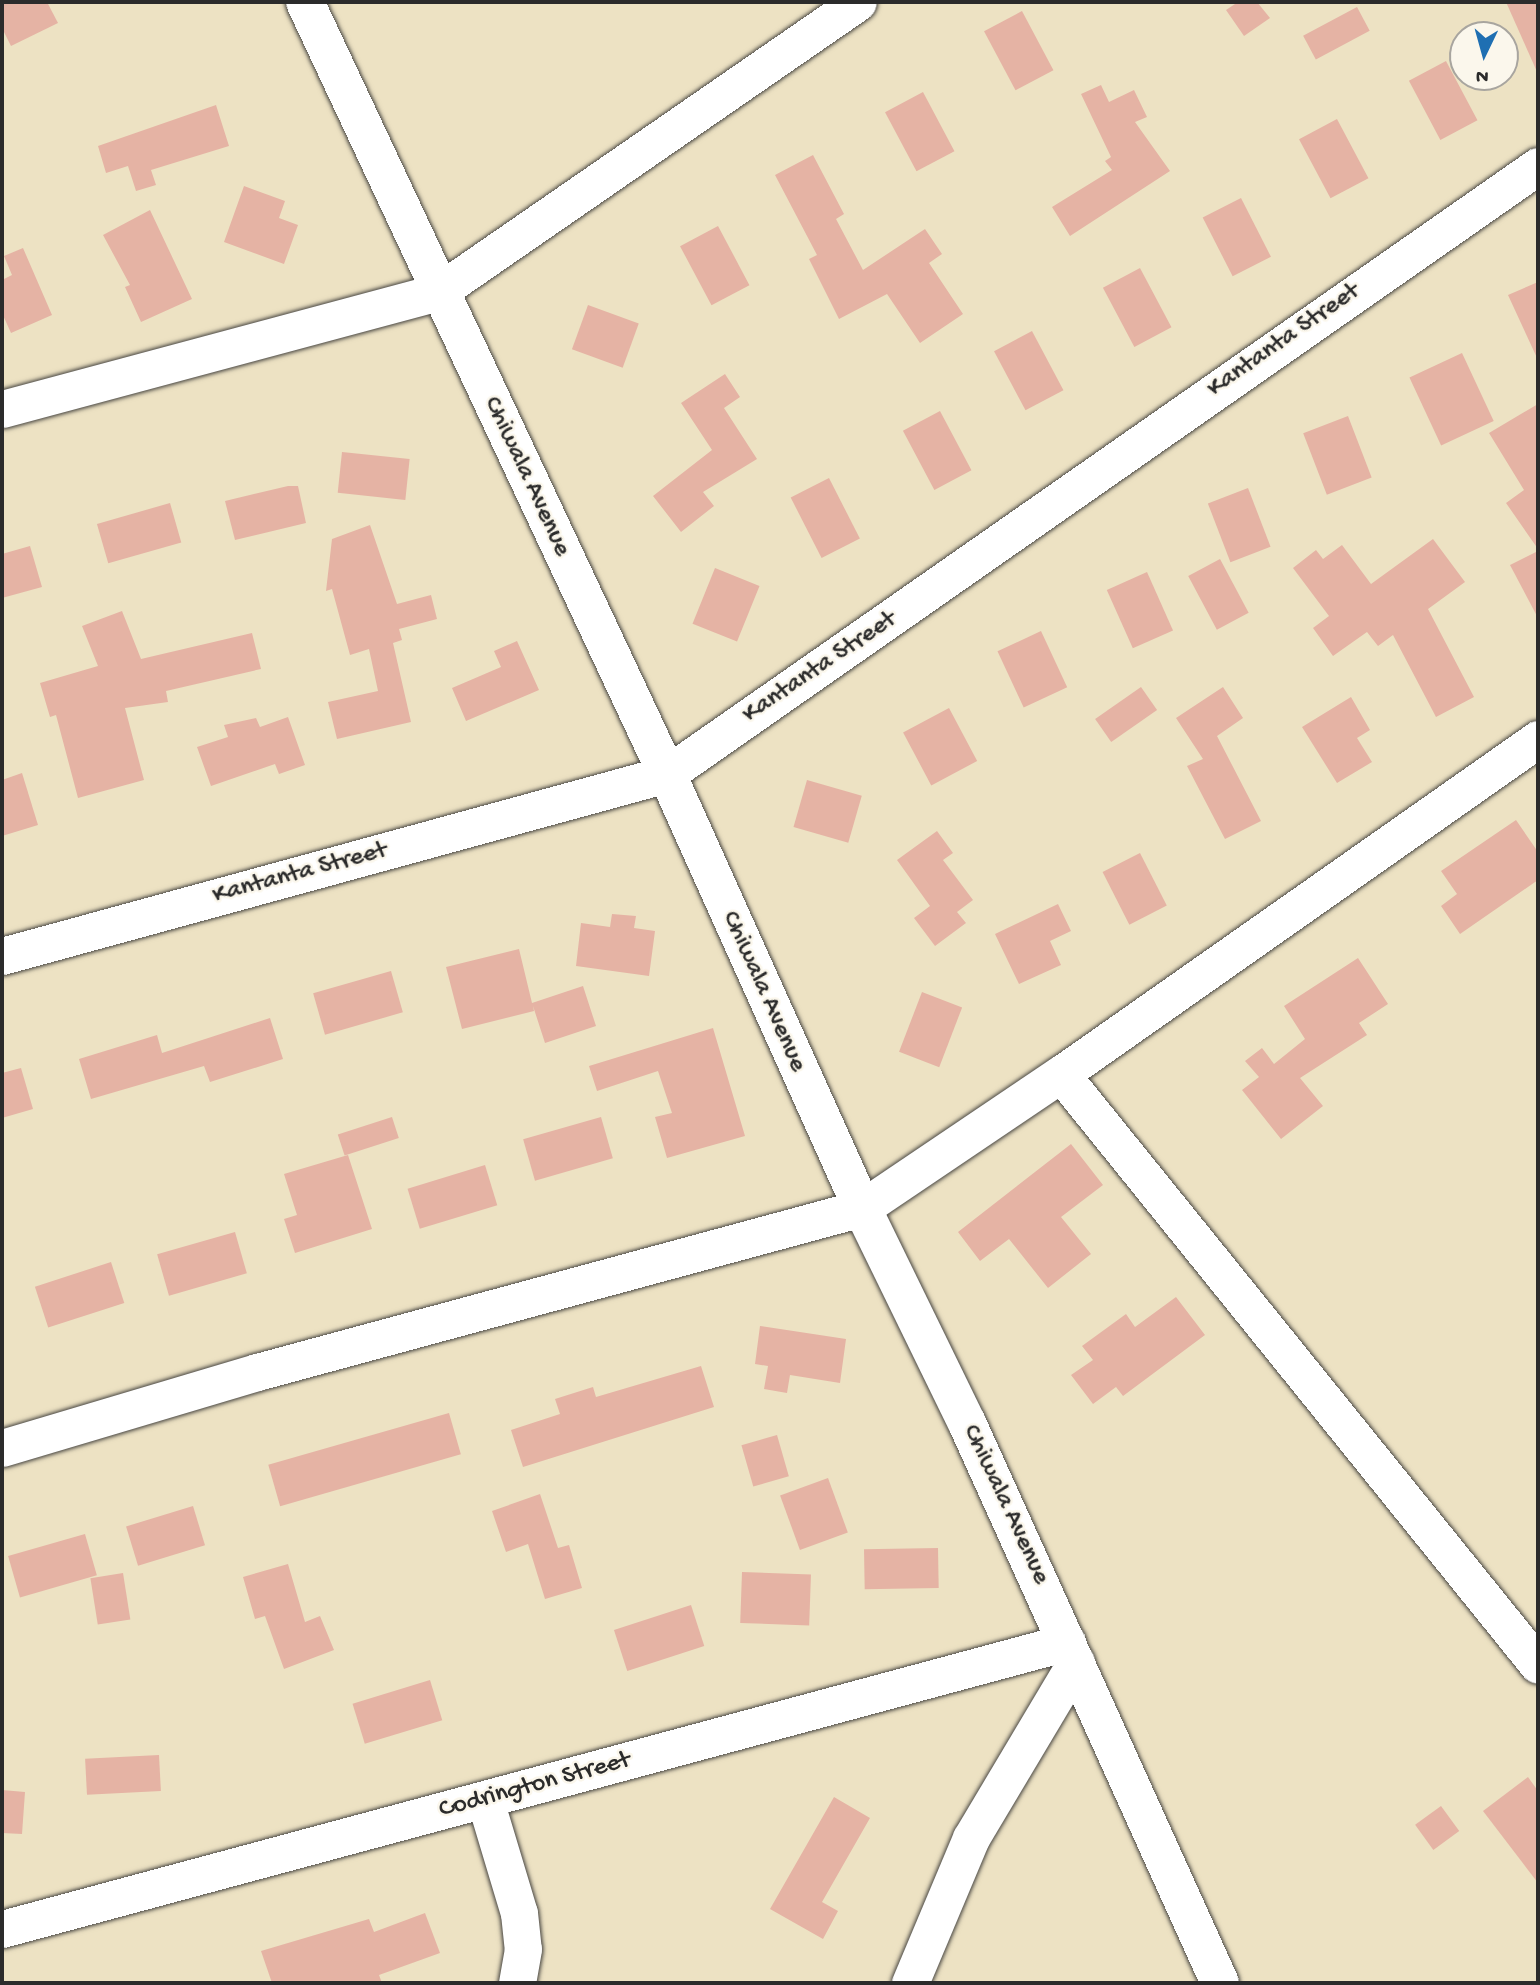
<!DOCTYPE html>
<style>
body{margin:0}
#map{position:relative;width:1540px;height:1985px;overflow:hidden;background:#ede2c3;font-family:"Gochi Hand",sans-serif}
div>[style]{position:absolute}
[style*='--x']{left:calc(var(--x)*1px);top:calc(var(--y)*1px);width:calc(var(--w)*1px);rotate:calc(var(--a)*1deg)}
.building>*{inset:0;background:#e5b3a4;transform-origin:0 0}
.roads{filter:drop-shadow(0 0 2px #484642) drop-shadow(0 0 2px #484642)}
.minor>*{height:37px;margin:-18.5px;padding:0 18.5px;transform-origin:18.5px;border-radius:18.5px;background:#fff}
.major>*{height:38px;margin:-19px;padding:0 19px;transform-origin:19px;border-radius:19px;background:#fff}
span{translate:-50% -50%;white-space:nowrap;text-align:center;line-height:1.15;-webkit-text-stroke:5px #fbf7ec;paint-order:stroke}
.street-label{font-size:26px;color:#2b2b2b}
.frame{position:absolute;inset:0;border:4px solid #2b2b2b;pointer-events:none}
.north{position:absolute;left:1449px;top:21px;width:70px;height:70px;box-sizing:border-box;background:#fbf7ec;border:2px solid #a8a59f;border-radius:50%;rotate:185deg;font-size:19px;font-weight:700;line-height:28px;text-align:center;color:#2b2b2b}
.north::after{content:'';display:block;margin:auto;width:24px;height:32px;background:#1f6fb2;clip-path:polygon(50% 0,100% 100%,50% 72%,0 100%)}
</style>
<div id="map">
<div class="building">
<div style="clip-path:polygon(2px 2px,47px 2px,58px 23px,11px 46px,2px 28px)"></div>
<div style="clip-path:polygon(1238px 2px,1257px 2px,1270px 18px,1244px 36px,1226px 10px)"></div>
<div style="clip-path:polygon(1506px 2px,1538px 2px,1538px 74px)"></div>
<div style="left:1357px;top:7px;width:27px;height:61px;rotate:62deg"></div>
<div style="left:1022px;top:11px;width:67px;height:43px;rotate:62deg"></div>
<div style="left:1446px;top:61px;width:67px;height:42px;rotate:62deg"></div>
<div style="clip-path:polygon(1101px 85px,1109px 102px,1134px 90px,1147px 117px,1135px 122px,1170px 171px,1070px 236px,1052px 207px,1112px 170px,1105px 161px,1111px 157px,1081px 94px)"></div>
<div style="left:923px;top:92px;width:67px;height:43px;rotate:62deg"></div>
<div style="clip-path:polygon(216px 105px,229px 146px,151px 170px,156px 185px,136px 191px,128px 166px,106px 173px,98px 146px)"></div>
<div style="left:1337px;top:119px;width:67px;height:43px;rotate:62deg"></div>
<div style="clip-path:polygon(813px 155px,844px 214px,836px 219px,863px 270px,925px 229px,942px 254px,929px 263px,963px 314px,920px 343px,887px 294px,839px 319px,809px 259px,817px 255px,775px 175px)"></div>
<div style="clip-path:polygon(244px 186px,285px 201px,279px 218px,298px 225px,284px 264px,224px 242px)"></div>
<div style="left:1241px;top:198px;width:66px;height:43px;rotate:63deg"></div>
<div style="clip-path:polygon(150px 210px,192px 299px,141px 322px,125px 287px,130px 285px,103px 235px)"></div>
<div style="left:718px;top:226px;width:67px;height:43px;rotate:62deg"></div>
<div style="clip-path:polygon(23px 248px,52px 315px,11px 333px,2px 313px,2px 280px,12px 275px,4px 256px)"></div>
<div style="left:1140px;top:268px;width:67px;height:42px;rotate:62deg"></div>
<div style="clip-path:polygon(1538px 282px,1538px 360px,1508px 295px)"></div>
<div style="left:588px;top:305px;width:54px;height:47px;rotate:20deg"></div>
<div style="left:1032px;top:331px;width:67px;height:43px;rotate:62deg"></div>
<div style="left:1462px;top:353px;width:75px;height:58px;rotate:65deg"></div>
<div style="clip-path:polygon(725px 374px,740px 397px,724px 408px,757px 459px,703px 492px,714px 506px,681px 532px,653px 496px,712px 450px,681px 403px)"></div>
<div style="clip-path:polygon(1538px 404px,1538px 549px,1506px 503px,1524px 490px,1489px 433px)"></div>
<div style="left:940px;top:411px;width:67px;height:42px;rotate:62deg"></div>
<div style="left:1348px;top:416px;width:66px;height:48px;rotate:69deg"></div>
<div style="left:342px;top:452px;width:68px;height:41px;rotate:6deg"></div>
<div style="left:829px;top:478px;width:68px;height:43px;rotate:63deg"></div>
<div style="clip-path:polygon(288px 486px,298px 486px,306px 523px,235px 540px,225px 501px)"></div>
<div style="left:1248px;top:488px;width:63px;height:43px;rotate:69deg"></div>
<div style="left:170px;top:503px;width:41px;height:76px;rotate:74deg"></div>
<div style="clip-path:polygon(370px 525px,397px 604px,431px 595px,437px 619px,399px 629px,402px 640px,393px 643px,411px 722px,337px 739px,328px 702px,378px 691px,369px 649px,350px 655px,332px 589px,326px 591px,332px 539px)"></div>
<div style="clip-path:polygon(1433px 539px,1465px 582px,1428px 609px,1474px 697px,1436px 717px,1393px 635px,1378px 646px,1367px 632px,1333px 656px,1313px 628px,1329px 616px,1293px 568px,1316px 550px,1323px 559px,1342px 545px,1371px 584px)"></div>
<div style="clip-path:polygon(30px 546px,42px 587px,2px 598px,2px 554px)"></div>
<div style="clip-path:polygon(1538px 551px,1538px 618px,1510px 565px)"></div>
<div style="left:1220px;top:559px;width:61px;height:36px;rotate:62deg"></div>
<div style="left:715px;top:568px;width:48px;height:60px;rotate:22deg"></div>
<div style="left:1147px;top:572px;width:64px;height:44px;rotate:66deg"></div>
<div style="clip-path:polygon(122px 611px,141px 659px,252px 633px,261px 669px,166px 691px,168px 702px,125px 708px,144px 780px,78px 798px,56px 715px,50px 717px,40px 683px,98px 666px,82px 626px)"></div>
<div style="left:1041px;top:631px;width:62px;height:48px;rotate:65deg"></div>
<div style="clip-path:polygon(517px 641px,539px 690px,466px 721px,452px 688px,501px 667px,494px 651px)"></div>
<div style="left:1141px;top:687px;width:28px;height:56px;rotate:55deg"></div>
<div style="clip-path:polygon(1223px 687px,1243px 718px,1217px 736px,1261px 821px,1225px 839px,1187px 766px,1203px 759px,1176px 718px)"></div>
<div style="clip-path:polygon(1351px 697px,1370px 730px,1357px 738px,1372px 762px,1337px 783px,1302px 727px)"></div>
<div style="left:949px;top:708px;width:60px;height:52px;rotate:62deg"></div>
<div style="clip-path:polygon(288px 717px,305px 765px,279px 774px,275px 764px,211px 786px,197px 747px,228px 737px,224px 725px,256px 718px,260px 727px)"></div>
<div style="clip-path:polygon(22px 773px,38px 825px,2px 836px,2px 780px)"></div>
<div style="left:807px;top:780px;width:57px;height:49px;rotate:16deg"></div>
<div style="clip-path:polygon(1516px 820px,1538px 852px,1538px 880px,1460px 934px,1441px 906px,1457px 894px,1441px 871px)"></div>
<div style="clip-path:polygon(937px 831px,953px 853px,943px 860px,973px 900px,957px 912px,966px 923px,935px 946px,914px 918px,930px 906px,897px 860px)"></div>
<div style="left:1140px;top:853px;width:59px;height:42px;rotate:63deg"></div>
<div style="clip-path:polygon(1058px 904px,1071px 931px,1050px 941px,1061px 965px,1019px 984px,995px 934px)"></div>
<div style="clip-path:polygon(612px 914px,636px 916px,634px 928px,655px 931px,649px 976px,576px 966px,581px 923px,610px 927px)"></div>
<div style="clip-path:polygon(519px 949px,532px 1003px,583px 986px,596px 1026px,545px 1043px,533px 1006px,534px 1011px,462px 1029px,446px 967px)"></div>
<div style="clip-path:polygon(1358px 958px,1388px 1004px,1359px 1023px,1367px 1035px,1300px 1078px,1323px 1106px,1281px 1139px,1242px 1090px,1259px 1077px,1245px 1061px,1262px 1048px,1274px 1064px,1305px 1039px,1284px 1006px)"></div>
<div style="left:391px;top:971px;width:43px;height:81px;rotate:74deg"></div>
<div style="left:922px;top:992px;width:43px;height:64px;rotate:21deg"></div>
<div style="clip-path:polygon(270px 1018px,283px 1059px,210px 1082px,204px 1066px,91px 1099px,79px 1059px,157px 1035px,162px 1053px)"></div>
<div style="clip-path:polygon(713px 1028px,745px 1136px,667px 1158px,655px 1117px,672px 1113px,658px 1071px,597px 1091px,589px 1066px)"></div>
<div style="clip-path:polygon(21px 1068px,33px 1109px,2px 1118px,2px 1073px)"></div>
<div style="left:392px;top:1117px;width:22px;height:57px;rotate:72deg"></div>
<div style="left:601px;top:1117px;width:43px;height:81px;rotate:74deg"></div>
<div style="clip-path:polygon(1071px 1144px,1103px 1185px,1061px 1217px,1091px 1254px,1048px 1288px,1009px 1239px,980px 1261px,958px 1232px)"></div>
<div style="clip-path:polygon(348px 1155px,372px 1229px,295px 1253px,284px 1219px,297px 1215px,284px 1174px)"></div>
<div style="left:485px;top:1165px;width:42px;height:81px;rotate:73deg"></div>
<div style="left:235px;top:1232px;width:43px;height:81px;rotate:74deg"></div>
<div style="left:111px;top:1262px;width:43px;height:80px;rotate:72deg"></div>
<div style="clip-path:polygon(1176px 1297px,1205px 1335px,1123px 1396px,1116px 1387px,1093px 1404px,1071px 1375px,1093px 1360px,1082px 1346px,1126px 1314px,1135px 1327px)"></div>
<div style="clip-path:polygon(760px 1326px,846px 1339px,840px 1383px,790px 1375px,787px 1393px,764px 1389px,768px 1366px,755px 1364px)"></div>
<div style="clip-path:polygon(701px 1366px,714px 1407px,523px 1467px,511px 1430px,560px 1414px,555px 1399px,593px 1387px,596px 1397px)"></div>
<div style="left:449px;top:1413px;width:43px;height:188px;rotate:74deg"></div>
<div style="left:777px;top:1435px;width:43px;height:37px;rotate:74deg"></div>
<div style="left:828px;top:1478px;width:58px;height:51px;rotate:70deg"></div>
<div style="clip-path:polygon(540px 1494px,558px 1548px,569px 1545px,582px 1588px,545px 1599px,528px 1544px,506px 1552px,492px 1511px)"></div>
<div style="left:193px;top:1506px;width:41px;height:70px;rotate:73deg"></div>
<div style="left:85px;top:1534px;width:43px;height:80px;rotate:74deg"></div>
<div style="left:938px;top:1548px;width:40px;height:74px;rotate:89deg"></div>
<div style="clip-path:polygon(288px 1564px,305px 1622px,320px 1616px,334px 1650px,284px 1669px,265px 1616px,255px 1619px,243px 1577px)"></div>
<div style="left:742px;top:1572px;width:69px;height:51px;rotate:2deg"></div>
<div style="left:123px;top:1573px;width:47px;height:33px;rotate:81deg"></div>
<div style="left:691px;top:1605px;width:43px;height:81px;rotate:72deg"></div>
<div style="left:430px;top:1680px;width:42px;height:81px;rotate:73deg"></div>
<div style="left:159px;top:1755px;width:36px;height:74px;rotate:87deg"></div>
<div style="clip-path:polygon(1528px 1777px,1538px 1791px,1538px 1883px,1483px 1811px)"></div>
<div style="clip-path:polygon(2px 1790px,25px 1792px,22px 1834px,2px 1833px)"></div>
<div style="clip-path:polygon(834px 1797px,870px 1818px,822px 1902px,838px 1911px,823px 1939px,770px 1909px)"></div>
<div style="left:1441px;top:1806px;width:31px;height:32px;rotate:54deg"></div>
<div style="clip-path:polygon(425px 1913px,440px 1953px,379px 1975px,382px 1983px,272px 1983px,261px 1951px,369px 1919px,374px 1932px)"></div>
</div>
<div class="roads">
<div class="minor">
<div style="--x:2;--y:409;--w:451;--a:-15"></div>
<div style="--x:438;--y:292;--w:510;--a:-34.62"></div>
<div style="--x:2;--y:956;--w:689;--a:-15.31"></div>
<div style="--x:667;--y:774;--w:1062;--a:-34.92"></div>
<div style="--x:1061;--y:1074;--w:759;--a:51.09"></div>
<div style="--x:2;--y:1448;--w:266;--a:-16.6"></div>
<div style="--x:257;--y:1372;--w:627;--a:-15.17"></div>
<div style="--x:862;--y:1208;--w:240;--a:-34"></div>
<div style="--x:1061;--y:1074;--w:583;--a:-35.08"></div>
<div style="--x:485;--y:1800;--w:118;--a:73.3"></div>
<div style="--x:519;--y:1913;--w:36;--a:84"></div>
<div style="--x:523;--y:1949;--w:35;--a:100"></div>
<div style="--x:2;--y:1929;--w:1103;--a:-15.08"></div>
<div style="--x:910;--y:1983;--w:157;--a:-67.2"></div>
<div style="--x:971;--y:1838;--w:205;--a:-59.2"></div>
</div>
<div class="major">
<div style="--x:305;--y:2;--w:853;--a:64.88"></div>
<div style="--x:667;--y:774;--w:476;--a:65.8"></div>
<div style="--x:862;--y:1208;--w:239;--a:64"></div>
<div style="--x:967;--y:1423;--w:614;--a:65.69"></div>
</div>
</div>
<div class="street-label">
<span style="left:1284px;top:341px;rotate:-35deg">Kantanta Street</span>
<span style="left:526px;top:477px;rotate:65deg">Chiwala Avenue</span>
<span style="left:820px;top:668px;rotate:-34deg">Kantanta Street</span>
<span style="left:300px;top:874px;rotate:-15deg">Kantanta Street</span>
<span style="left:763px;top:992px;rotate:66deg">Chiwala Avenue</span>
<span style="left:1005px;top:1505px;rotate:65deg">Chiwala Avenue</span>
<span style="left:535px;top:1786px;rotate:-15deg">Codrington Street</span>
</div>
<div class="frame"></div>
<div class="north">N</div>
</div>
